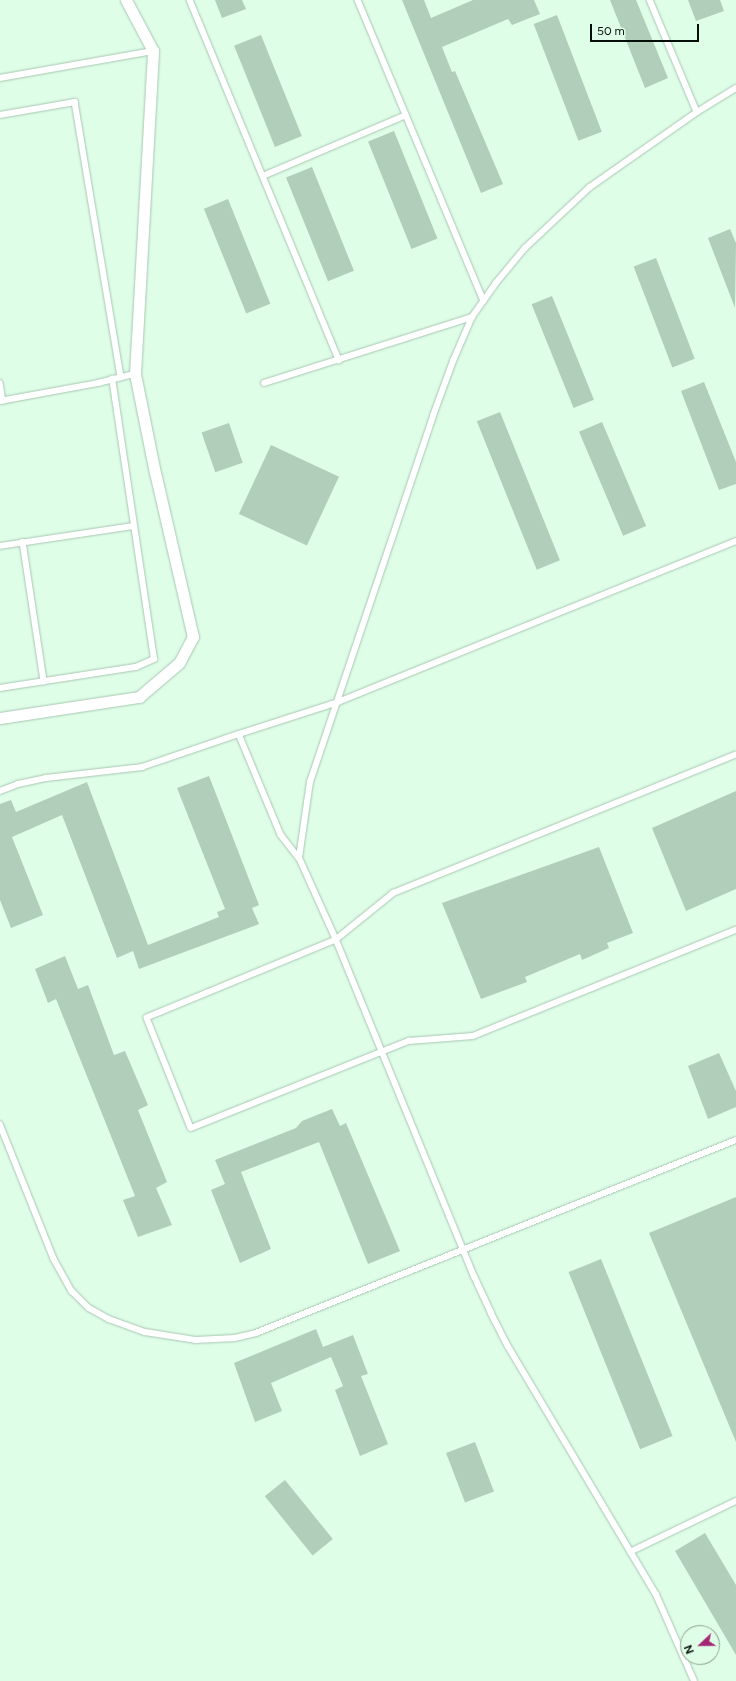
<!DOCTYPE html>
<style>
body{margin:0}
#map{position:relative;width:736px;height:1681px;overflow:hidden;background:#dffee8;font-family:Figtree,sans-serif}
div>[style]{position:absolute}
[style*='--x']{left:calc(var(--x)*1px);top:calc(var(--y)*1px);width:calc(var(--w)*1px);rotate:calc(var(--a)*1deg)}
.building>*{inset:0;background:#b0ceb9;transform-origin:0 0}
.roads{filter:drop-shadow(0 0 1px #a8c6b2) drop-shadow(0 0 1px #a8c6b2)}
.service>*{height:5.5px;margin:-2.75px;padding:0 2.75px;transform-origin:2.75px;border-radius:2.75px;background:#fff}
.minor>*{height:11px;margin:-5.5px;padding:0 5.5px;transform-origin:5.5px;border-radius:5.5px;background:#fff}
span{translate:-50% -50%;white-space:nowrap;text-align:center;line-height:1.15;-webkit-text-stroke:3px #dffee8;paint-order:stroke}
.north{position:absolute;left:680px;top:1625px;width:40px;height:40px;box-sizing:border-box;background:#dffee8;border:1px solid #889e8e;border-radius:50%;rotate:248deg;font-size:11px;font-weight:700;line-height:16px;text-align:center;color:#050e08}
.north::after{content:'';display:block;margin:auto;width:14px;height:18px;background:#a62676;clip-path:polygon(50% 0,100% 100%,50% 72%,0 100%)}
.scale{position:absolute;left:590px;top:24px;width:109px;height:18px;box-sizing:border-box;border:2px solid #050e08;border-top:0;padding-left:5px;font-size:12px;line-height:14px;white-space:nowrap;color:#050e08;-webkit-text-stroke:3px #dffee8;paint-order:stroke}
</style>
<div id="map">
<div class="building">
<div style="clip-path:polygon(215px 0,242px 0,246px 9px,222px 18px)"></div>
<div style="clip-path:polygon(402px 0,424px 0,431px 18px,473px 0,534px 0,540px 14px,512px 25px,508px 19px,442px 47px,452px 72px,455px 71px,503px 184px,481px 193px)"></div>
<div style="clip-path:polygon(610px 0,636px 0,668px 78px,645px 88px)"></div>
<div style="clip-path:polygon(688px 0,720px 0,724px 11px,696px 21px)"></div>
<div style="left:557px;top:15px;width:125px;height:25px;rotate:69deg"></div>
<div style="left:261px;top:35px;width:109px;height:29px;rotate:68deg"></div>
<div style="left:394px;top:131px;width:116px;height:28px;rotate:68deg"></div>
<div style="left:312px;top:167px;width:112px;height:28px;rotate:68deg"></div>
<div style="left:228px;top:199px;width:113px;height:26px;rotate:68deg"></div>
<div style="clip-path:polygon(730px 229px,736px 243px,735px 308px,708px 238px)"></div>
<div style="left:656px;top:258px;width:108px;height:24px;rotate:69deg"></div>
<div style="left:552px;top:296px;width:112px;height:22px;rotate:68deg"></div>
<div style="clip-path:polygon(704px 382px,736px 462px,736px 484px,719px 490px,681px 391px)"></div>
<div style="left:500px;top:412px;width:160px;height:25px;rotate:68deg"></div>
<div style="left:602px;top:422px;width:113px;height:25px;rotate:67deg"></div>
<div style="left:229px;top:423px;width:42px;height:29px;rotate:71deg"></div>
<div style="left:271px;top:445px;width:75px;height:76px;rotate:25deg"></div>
<div style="clip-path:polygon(209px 776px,259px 905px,252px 908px,259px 924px,139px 969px,133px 951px,117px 958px,62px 815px,12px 837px,43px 915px,11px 928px,0 900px,0 804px,11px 800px,16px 812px,87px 782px,148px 945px,219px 917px,217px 912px,225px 909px,177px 788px)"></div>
<div style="clip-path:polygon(736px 791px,736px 889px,686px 911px,652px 828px)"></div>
<div style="clip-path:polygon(599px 847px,633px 933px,607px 943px,609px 948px,582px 960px,580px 954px,525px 977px,527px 982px,481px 999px,442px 903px)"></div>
<div style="clip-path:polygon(65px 956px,78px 989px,88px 985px,114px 1055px,125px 1051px,148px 1105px,138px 1110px,167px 1182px,156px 1188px,172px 1225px,138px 1237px,123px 1200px,135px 1196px,56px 999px,48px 1003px,35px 969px)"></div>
<div style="clip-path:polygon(719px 1053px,736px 1091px,736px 1107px,708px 1119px,688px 1066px)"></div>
<div style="clip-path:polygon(332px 1109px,340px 1126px,346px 1123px,400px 1251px,368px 1264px,319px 1142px,241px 1172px,271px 1249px,240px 1263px,211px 1190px,225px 1184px,215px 1160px,296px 1128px,302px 1121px)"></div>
<div style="clip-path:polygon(736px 1197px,736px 1442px,649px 1233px)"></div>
<div style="left:601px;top:1259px;width:191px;height:35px;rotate:68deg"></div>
<div style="clip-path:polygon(316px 1329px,323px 1347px,353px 1335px,368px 1374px,361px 1376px,388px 1444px,360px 1456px,335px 1390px,343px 1386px,331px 1357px,271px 1383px,282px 1411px,255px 1422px,234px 1363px)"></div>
<div style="left:475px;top:1442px;width:53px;height:31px;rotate:69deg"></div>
<div style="left:285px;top:1480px;width:76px;height:26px;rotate:51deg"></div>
<div style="clip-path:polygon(705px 1533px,736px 1585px,736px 1655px,675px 1551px)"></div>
</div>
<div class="roads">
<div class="service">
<div style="--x:190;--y:0;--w:390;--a:67.5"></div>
<div style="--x:358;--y:0;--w:326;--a:67.3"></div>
<div style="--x:650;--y:0;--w:121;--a:67.2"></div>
<div style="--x:0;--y:78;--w:155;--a:-10"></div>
<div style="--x:0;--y:115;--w:76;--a:-9.8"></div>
<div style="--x:75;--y:102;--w:279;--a:80.5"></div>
<div style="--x:263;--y:176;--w:155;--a:-23.1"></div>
<div style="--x:0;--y:383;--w:18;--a:81"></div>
<div style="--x:264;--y:383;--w:218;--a:-17.6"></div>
<div style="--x:0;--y:401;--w:100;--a:-10.4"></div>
<div style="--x:98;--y:383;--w:38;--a:-14"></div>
<div style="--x:23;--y:542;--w:141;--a:81.4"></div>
<div style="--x:0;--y:546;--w:135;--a:-8.5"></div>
<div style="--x:0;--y:688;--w:138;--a:-8.8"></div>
<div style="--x:136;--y:667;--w:20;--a:-24"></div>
<div style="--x:154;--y:659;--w:283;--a:-98.5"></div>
<div style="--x:239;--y:734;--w:104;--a:-17.9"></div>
<div style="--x:338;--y:702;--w:429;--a:-22"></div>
<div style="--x:736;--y:755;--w:369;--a:158"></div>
<div style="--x:394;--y:893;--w:75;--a:141"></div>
<div style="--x:336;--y:940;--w:204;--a:157.6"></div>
<div style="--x:147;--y:1018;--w:118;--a:68.2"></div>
<div style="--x:191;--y:1128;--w:235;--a:-21.8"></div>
<div style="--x:409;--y:1041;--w:64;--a:-4.5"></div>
<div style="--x:473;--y:1036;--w:284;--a:-22"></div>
<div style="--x:0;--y:791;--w:19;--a:-21"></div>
<div style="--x:18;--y:784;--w:29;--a:-12"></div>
<div style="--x:46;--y:778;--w:97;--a:-6.5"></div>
<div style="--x:142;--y:767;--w:102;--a:-18.8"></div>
<div style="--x:239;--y:734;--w:109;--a:67.4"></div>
<div style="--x:281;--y:835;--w:29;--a:52"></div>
<div style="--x:0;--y:1124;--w:145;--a:68.2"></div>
<div style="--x:54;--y:1259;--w:37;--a:61"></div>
<div style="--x:72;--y:1291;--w:24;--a:45"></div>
<div style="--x:89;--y:1308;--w:23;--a:29"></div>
<div style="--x:109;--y:1319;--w:38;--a:20"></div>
<div style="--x:145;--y:1332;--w:52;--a:8.9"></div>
<div style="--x:196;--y:1340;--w:39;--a:-3"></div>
<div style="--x:235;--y:1338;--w:22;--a:-13"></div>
<div style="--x:256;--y:1333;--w:517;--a:-21.9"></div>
<div style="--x:630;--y:1552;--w:118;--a:-25.7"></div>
<div style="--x:694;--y:1681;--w:94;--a:-113.8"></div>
<div style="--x:656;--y:1595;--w:289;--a:-120.8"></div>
<div style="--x:508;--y:1347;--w:38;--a:-117"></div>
<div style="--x:491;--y:1313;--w:40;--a:-115"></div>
<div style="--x:474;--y:1277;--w:364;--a:-112.3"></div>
<div style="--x:336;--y:940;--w:90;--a:-114.3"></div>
<div style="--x:299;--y:858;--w:77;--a:-81.8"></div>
<div style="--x:310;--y:782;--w:386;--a:-71.4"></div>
<div style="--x:433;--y:416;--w:59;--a:-70"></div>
<div style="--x:453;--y:361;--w:48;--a:-66.6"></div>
<div style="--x:472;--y:317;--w:42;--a:-54.8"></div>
<div style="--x:496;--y:283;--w:45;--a:-50.4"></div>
<div style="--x:525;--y:248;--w:89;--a:-43.2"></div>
<div style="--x:590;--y:187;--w:131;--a:-35"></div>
<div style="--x:697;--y:112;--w:46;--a:-31.6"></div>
</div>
<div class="minor">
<div style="--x:0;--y:718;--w:141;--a:-8.6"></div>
<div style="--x:139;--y:697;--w:52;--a:-40.4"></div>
<div style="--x:179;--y:663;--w:30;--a:-62"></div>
<div style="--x:193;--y:637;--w:168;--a:-103"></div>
<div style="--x:155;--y:473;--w:101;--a:-101.4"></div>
<div style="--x:135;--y:374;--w:324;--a:-86.8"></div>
<div style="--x:153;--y:51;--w:58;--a:-117.9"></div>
</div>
</div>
<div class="north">N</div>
<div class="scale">50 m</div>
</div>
